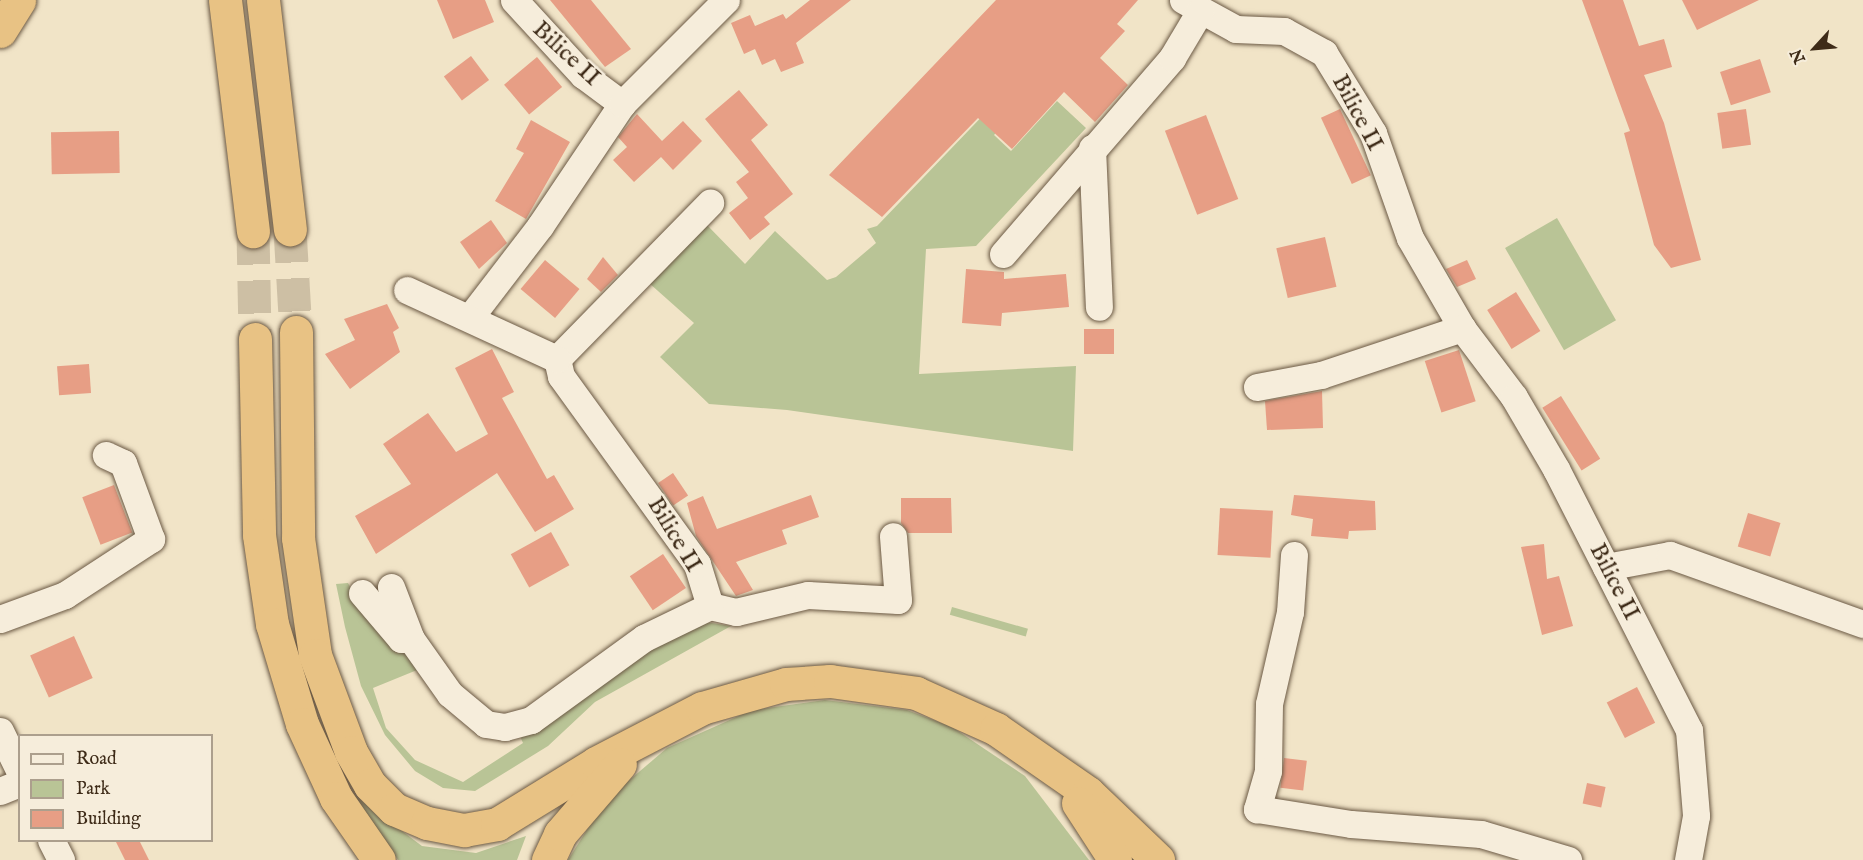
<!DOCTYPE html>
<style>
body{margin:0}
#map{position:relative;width:1863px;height:860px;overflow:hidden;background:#f1e4c7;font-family:"IM FELL English",serif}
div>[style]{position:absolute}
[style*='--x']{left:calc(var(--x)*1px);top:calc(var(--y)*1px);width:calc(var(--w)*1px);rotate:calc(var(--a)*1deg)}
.green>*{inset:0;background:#b9c496;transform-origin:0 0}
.building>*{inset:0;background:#e79e85;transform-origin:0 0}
.highway-tunnel>*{height:33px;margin-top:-16.5px;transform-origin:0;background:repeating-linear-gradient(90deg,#cdbfa4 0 33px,transparent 0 49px)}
.roads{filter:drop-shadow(0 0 2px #6b5944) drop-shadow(0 0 2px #6b5944)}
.minor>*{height:27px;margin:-13.5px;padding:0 13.5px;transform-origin:13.5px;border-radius:13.5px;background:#f6eddb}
.highway>*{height:33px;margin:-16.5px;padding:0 16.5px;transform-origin:16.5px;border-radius:16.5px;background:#e8c284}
span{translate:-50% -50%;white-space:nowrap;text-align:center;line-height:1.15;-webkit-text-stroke:5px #f6eddb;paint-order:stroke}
.street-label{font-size:24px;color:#3e2b18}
.legend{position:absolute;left:18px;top:734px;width:195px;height:108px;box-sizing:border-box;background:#f6eddb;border:2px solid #ac9f8d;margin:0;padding:8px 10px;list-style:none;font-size:18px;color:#3e2b18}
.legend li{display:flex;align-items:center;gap:12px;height:30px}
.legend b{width:30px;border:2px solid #ac9f8d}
.north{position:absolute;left:1785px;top:18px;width:60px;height:60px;-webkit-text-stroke:4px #f6eddb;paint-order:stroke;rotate:244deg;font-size:16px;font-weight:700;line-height:24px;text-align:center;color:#3e2b18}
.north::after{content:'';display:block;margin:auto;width:21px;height:27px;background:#3e2b18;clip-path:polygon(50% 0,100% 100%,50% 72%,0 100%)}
</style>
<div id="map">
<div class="green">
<div style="clip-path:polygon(1016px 81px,1031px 94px,994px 135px,1011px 151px,1057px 101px,1086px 128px,976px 246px,926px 249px,919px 374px,1076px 366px,1073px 451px,787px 410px,709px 404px,660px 357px,694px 323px,649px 283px,706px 224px,745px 264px,775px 231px,827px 280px,836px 277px,876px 243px,867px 229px,877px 226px)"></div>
<div style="left:1557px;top:218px;width:118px;height:60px;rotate:60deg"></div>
<div style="clip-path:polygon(348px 583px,367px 617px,422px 668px,373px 688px,386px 728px,415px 760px,463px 782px,523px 743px,519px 734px,637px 653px,699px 621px,731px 626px,595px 702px,548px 746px,475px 791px,443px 788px,415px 771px,385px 735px,361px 686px,345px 627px,336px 584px)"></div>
<div style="left:952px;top:607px;width:79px;height:8px;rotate:16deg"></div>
<div style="clip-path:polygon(825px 700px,907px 710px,952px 727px,1025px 776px,1089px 860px,568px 860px,605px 801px,667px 748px,752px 710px)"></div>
<div style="clip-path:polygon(355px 796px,422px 846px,476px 853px,526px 836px,517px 860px,398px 860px)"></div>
</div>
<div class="building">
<div style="clip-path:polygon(437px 0,485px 0,494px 22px,453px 39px)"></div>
<div style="clip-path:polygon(550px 0,591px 0,631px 49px,605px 67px)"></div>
<div style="clip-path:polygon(810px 0,851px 0,796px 43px,804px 63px,781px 72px,775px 59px,762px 65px,755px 49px,744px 54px,731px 23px,750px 15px,755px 26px,783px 14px,786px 19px)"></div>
<div style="clip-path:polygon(996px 0,1138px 0,1117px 24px,1125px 31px,1100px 58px,1128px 85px,1095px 122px,1064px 92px,1012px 149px,978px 118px,882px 217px,829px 175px)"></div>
<div style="clip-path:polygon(1582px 0,1623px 0,1639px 46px,1664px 39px,1672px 67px,1644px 75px,1664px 123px,1701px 260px,1671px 268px,1654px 245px,1624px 133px,1630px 131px)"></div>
<div style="clip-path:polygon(1682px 0,1759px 0,1697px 30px)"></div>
<div style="left:471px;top:56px;width:30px;height:34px;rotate:53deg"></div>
<div style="left:537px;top:57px;width:39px;height:43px;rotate:50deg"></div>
<div style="left:1760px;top:59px;width:35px;height:42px;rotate:72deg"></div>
<div style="clip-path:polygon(739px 90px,768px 125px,751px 140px,793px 194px,764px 217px,770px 224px,750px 240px,729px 213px,748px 198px,736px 182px,749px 172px,705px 119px)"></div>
<div style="left:1340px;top:109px;width:73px;height:21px;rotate:65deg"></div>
<div style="left:1746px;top:109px;width:36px;height:29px;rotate:82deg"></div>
<div style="clip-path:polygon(637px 114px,662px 141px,683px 121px,702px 141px,673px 170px,661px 157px,634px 182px,613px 160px,627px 147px,618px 137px)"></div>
<div style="left:1206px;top:115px;width:90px;height:44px;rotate:69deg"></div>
<div style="clip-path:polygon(531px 120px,570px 142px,526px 219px,495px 201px,524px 153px,516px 149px)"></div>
<div style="left:119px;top:131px;width:42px;height:68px;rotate:89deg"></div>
<div style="clip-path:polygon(491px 220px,507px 243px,479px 269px,460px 242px)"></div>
<div style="left:1325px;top:237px;width:51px;height:50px;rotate:77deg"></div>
<div style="clip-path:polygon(603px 257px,618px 275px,601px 292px,587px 279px)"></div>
<div style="left:545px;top:260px;width:45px;height:38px;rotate:40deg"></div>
<div style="clip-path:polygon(1467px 260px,1476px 279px,1457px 287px,1446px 269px)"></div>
<div style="clip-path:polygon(966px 269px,1004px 272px,1004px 279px,1066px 274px,1069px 307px,1002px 313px,1001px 326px,962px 323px)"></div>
<div style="left:1516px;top:292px;width:46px;height:34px;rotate:58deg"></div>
<div style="clip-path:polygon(387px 304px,399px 328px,393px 332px,400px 352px,350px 389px,325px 354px,355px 340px,344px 319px)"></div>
<div style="left:1084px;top:329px;width:30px;height:25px"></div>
<div style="clip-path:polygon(492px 349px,514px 392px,502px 398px,547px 479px,554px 475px,574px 509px,535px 532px,497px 473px,376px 554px,355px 516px,411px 484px,383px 444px,428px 413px,456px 452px,488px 434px,455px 368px)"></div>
<div style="left:1459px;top:350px;width:54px;height:36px;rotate:72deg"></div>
<div style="left:89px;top:364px;width:29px;height:32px;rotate:86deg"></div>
<div style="clip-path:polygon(1322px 391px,1323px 428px,1267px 430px,1265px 401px)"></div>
<div style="left:1561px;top:396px;width:74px;height:22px;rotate:58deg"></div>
<div style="left:673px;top:473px;width:27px;height:18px;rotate:56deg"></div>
<div style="left:114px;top:485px;width:51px;height:34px;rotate:69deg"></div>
<div style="clip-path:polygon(811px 495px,819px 517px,782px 530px,787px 544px,736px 562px,753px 590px,736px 596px,696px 536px,687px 503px,703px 496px,717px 529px)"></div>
<div style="clip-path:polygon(1294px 495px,1375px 501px,1376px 530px,1349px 531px,1348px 539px,1311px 536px,1313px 519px,1291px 515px)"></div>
<div style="clip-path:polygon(901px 498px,951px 498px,952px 533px,908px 533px,901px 523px)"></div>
<div style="left:1220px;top:508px;width:53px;height:47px;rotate:3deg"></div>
<div style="left:1748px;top:513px;width:34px;height:35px;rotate:17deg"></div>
<div style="left:551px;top:532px;width:38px;height:46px;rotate:61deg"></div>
<div style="clip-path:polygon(1544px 544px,1547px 579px,1559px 576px,1573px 626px,1542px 635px,1521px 547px)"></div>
<div style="left:663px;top:554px;width:41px;height:40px;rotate:56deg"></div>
<div style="left:74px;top:636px;width:46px;height:48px;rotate:66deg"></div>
<div style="left:1637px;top:687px;width:40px;height:34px;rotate:63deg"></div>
<div style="left:1284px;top:758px;width:23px;height:30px;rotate:7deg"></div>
<div style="left:1587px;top:783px;width:19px;height:21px;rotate:12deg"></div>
<div style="clip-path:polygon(115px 840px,139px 840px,149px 860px,125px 860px)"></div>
</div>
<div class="highway-tunnel">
<div style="--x:290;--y:229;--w:103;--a:86.7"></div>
<div style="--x:253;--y:231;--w:108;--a:88.9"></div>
</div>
<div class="roads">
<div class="minor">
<div style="--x:514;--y:0;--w:102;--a:47.4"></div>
<div style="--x:583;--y:75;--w:49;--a:36.6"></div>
<div style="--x:1183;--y:0;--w:60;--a:28.7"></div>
<div style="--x:1236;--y:29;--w:48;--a:2.4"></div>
<div style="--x:1284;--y:31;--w:46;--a:28.8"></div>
<div style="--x:1324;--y:53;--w:94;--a:58.5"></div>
<div style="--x:1373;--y:133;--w:111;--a:70.6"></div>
<div style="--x:1410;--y:238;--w:104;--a:60"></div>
<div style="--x:1462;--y:328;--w:86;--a:53"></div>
<div style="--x:1514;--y:397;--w:83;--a:59.7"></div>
<div style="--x:1556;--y:469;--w:293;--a:63"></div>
<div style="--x:1689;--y:730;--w:86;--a:85.3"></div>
<div style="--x:1696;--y:816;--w:45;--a:100.3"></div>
<div style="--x:1092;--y:148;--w:159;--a:87.5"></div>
<div style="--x:1003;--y:254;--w:259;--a:-49.2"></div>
<div style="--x:1172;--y:58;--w:55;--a:-59.2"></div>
<div style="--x:471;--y:316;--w:113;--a:-52.5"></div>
<div style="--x:540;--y:226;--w:147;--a:-56.1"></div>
<div style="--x:622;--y:104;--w:147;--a:-45"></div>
<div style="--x:557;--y:359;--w:219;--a:-45.6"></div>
<div style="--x:1257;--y:387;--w:65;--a:-10.6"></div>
<div style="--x:1321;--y:375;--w:149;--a:-18.4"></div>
<div style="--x:1294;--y:555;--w:57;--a:94"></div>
<div style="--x:1290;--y:612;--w:94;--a:102.9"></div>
<div style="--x:1269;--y:704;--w:67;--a:90.9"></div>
<div style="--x:1268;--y:771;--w:40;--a:106"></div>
<div style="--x:1257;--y:809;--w:95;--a:9.1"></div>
<div style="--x:1351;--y:824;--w:130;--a:4.4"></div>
<div style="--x:1481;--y:834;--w:91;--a:16.6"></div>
<div style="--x:1606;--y:567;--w:65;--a:-10.6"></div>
<div style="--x:1670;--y:555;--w:205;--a:19.7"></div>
<div style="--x:391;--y:587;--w:56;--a:69"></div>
<div style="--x:411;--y:639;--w:67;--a:54.7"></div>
<div style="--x:450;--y:694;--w:47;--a:39.8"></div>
<div style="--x:486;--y:724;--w:19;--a:9"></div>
<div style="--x:505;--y:727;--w:27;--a:-15"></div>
<div style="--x:531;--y:720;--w:140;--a:-36"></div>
<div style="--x:644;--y:638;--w:73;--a:-25.9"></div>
<div style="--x:710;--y:606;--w:44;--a:-107.2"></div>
<div style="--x:697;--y:564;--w:232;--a:-125.9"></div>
<div style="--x:561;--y:376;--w:17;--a:-103"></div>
<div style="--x:557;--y:359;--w:165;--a:-155.3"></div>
<div style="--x:362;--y:593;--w:60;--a:49.7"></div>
<div style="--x:401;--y:639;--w:10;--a:0"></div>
<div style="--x:710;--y:606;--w:27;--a:13"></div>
<div style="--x:736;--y:612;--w:74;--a:-13.3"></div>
<div style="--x:808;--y:595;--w:90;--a:3.2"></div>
<div style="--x:898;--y:600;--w:64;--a:-94.5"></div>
<div style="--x:0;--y:619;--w:69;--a:-20.3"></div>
<div style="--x:65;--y:595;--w:103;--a:-33.1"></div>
<div style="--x:151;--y:539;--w:81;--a:-110.2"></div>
<div style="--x:123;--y:463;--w:19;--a:-155"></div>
<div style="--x:0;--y:731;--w:46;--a:64"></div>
<div style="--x:0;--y:791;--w:22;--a:-22"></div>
<div style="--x:51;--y:840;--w:22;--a:63"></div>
</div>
<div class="highway">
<div style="--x:225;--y:0;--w:233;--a:83.1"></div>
<div style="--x:263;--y:0;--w:231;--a:83.3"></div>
<div style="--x:0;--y:31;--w:36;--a:-58"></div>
<div style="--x:296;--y:332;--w:206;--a:89.4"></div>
<div style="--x:298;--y:538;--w:118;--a:81.7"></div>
<div style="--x:315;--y:655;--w:103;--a:69.6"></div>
<div style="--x:351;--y:752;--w:38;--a:60"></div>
<div style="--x:370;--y:785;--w:34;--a:45"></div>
<div style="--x:394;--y:809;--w:36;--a:23"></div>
<div style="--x:427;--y:823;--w:38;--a:11"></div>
<div style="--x:464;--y:830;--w:34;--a:-10"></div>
<div style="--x:497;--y:824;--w:116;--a:-31.6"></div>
<div style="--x:596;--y:763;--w:119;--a:-27.4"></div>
<div style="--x:702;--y:708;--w:87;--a:-15.9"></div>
<div style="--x:786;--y:684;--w:44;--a:-3.9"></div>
<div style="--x:830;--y:681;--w:87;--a:7.9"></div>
<div style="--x:916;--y:693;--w:88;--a:24.2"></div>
<div style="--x:996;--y:729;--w:112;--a:34.8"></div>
<div style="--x:1088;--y:793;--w:97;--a:43.7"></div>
<div style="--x:255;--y:339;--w:196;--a:88.8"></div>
<div style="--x:259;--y:535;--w:90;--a:81.7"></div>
<div style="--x:272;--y:624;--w:104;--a:73.3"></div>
<div style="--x:302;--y:724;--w:81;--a:65.3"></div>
<div style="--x:336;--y:798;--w:75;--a:55.3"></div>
<div style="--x:1078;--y:803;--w:68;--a:57"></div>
<div style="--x:548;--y:860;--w:29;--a:-65"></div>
<div style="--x:560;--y:834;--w:92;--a:-49.4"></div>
</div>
</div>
<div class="street-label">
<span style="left:566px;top:54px;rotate:43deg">Bilice II</span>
<span style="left:1357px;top:113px;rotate:62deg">Bilice II</span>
<span style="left:674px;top:535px;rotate:59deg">Bilice II</span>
<span style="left:1614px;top:582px;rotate:63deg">Bilice II</span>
</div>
<ul class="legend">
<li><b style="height:8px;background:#f6eddb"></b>Road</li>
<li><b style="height:16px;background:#b9c496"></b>Park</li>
<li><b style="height:16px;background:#e79e85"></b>Building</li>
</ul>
<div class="north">N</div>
</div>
